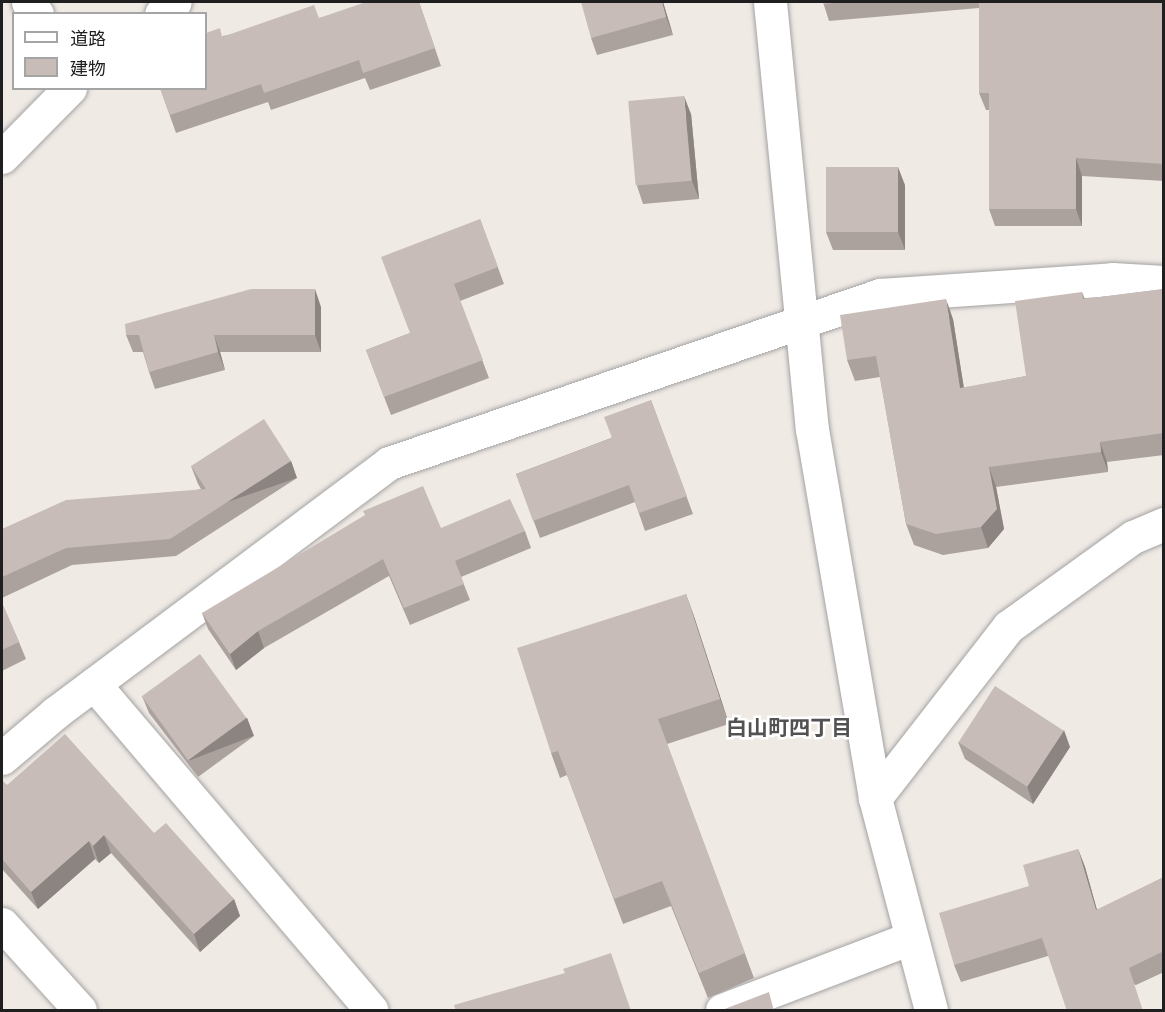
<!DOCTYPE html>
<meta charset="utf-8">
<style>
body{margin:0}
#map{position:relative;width:1165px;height:1012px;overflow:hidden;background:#f0eae5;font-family:Manrope,"Noto Sans JP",sans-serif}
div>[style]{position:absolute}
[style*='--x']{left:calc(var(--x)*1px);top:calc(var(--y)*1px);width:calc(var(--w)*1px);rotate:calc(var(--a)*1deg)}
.roads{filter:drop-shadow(0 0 2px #a3a3a3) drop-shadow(0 0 2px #a3a3a3)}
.minor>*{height:33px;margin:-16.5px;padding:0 16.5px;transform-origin:16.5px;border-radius:16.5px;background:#fff}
.wall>*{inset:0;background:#aba29e}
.shaded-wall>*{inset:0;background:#8b8481;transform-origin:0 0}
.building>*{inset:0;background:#c7bcb8;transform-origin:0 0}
span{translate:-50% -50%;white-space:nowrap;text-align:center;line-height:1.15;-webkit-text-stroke:5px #fff;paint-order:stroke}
.neighbourhood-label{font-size:21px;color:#525252;font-weight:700}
.frame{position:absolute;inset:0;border:3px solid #1f1f1f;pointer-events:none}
.legend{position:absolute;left:12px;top:12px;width:195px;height:78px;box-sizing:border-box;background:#fff;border:2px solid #a5a5a5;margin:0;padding:8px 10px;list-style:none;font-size:18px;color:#1f1f1f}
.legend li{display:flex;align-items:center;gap:12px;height:30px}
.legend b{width:30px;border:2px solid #a5a5a5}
</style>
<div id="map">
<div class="roads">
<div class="minor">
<div style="--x:28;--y:2;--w:15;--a:53"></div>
<div style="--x:770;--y:2;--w:429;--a:84.4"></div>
<div style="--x:812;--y:429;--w:374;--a:80.3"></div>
<div style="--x:875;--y:798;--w:219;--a:75.2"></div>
<div style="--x:161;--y:14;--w:18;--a:-41"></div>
<div style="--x:2;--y:157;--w:97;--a:-45.4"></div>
<div style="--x:94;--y:684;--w:428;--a:49.6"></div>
<div style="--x:2;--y:758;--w:70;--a:-40.3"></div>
<div style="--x:55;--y:713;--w:417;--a:-36.8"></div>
<div style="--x:389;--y:463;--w:519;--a:-18.89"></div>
<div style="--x:880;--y:295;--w:233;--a:-3.9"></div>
<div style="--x:1112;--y:279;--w:52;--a:3.3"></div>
<div style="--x:875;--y:798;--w:217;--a:-52.1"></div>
<div style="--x:1008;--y:627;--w:154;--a:-35.8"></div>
<div style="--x:1133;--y:537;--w:34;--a:-23"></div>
<div style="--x:2;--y:924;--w:116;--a:47.8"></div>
<div style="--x:722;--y:1010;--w:202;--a:-20.9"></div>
</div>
</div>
<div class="wall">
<div style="clip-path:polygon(419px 2px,441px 66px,370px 90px,365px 78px,271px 110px,268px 102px,176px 133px,160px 88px,223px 36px,319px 18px)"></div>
<div style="clip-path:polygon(663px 2px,673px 35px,597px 55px,591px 38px)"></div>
<div style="clip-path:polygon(823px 2px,1164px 2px,1164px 181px,1082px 176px,1082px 226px,995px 226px,989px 209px,989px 110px,986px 110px,979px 93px,979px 8px,829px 21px)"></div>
<div style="clip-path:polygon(691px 114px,699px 199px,643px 204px,637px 186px)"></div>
<div style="clip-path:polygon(905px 185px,905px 250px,833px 250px,826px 232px)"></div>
<div style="clip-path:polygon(480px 219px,504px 284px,460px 301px,489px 378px,391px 415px,366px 350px,410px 333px)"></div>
<div style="clip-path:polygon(1164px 289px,1164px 455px,1107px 462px,1108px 472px,996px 487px,1004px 529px,988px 548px,943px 555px,914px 545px,906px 524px,880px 377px,855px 381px,847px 360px,953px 319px,964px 388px,1026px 376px,1082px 292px,1085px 299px)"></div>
<div style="clip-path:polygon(321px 307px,321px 352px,220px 352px,225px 370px,155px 389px,149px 372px,143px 352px,133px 352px,126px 335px)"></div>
<div style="clip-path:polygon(651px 400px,693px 514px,645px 531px,635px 502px,540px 538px,516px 474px,611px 438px)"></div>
<div style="clip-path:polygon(291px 461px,297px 478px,176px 556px,72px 565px,2px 598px,2px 529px,201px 489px,198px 484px,191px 466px)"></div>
<div style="clip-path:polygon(441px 528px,525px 531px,531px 548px,461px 577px,470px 600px,410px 625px,389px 576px,264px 648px,236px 670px,208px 629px,202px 613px)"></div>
<div style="clip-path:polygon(686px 594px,729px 724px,667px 744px,754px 978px,708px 998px,671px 906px,623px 924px,567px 775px,560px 778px,551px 753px)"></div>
<div style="clip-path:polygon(2px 603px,19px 642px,26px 659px,2px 671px)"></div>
<div style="clip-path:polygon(142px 696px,247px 718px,254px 736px,198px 777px,149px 713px)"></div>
<div style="clip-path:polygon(958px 742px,1070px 747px,1033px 804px,965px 759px)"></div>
<div style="clip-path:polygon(2px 782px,7px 785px,154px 833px,234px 899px,240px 916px,200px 952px,111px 853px,99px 863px,95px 859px,38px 909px,2px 869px)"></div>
<div style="clip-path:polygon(1078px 849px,1085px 867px,1097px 910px,1164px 877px,1164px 972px,1136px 985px,1048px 956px,961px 982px,954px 965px,1029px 886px)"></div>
</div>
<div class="shaded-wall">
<div style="clip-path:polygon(662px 2px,663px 2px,673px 35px,666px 17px)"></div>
<div style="clip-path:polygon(684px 96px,691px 114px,699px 199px,692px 181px)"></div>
<div style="clip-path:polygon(1076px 158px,1082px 176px,1082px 226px,1076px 209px)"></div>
<div style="clip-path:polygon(898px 167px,905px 185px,905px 250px,898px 232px)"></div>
<div style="clip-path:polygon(315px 289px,321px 307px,321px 352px,315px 335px)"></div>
<div style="clip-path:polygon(946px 299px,953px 319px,967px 409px,960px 388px)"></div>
<div style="clip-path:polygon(214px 335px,220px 352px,225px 370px,218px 352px)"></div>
<div style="clip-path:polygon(1100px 442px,1107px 462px,1108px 472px,1101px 452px)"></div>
<div style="left:291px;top:461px;width:18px;height:144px;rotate:71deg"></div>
<div style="clip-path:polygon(989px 467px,996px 487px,1004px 529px,988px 548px,981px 527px)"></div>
<div style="clip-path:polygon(686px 594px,695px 619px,729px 724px,720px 699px)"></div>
<div style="clip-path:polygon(258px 631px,264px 648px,236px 670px,230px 654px)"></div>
<div style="left:247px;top:718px;width:19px;height:69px;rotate:69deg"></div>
<div style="clip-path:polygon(1064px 730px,1070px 747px,1033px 804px,1027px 786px)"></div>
<div style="clip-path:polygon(104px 835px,111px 853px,99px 863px,93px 846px)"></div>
<div style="clip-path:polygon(89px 841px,95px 859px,38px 909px,31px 892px)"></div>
<div style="clip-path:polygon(1078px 849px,1085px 867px,1102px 928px,1096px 910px)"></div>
<div style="clip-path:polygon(234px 899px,240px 916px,200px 952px,194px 934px)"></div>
</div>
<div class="building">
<div style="clip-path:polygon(366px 2px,419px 2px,435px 48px,363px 73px,359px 60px,264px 93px,261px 84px,170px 115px,160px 88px,206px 88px,206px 33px,220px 28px,222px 37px,314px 5px,319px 18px)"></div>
<div style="clip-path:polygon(581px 2px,662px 2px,666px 17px,591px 38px)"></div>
<div style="clip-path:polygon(823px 2px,846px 2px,823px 4px)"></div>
<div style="clip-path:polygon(979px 2px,1164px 2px,1164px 164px,1076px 158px,1076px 209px,989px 209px,989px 93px,979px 93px)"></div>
<div style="left:684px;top:96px;width:85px;height:56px;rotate:85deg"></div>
<div style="left:826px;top:167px;width:72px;height:65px"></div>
<div style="clip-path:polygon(480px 219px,498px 267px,454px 284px,483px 360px,384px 397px,366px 350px,410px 333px,381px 257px)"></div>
<div style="clip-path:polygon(251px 289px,315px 289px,315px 335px,214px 335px,218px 352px,149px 372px,139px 335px,126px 335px,125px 324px)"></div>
<div style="clip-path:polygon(1164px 289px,1164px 433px,1100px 442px,1101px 452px,989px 467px,997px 509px,981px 527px,936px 534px,906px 524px,876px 356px,847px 360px,840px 315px,946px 299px,960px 388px,1026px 376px,1015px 301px,1082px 292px,1083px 299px)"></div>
<div style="clip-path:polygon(651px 400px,687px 496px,639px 513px,629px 485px,533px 521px,516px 474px,612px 438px,604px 417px)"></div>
<div style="clip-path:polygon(264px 419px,291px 461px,170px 539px,66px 548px,2px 577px,2px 529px,66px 500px,206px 489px,191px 466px)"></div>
<div style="clip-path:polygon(423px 486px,441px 528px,510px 499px,525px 531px,455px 561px,464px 584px,404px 608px,383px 559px,258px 631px,230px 654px,202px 613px,365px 515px,363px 511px)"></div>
<div style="clip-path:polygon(1162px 543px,1164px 543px,1164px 555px)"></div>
<div style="clip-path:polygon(686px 594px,720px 699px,658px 719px,745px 953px,699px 973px,662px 881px,614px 899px,558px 751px,551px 753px,517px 648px)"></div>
<div style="clip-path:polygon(2px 603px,19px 642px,2px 650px)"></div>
<div style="left:200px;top:654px;width:79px;height:72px;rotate:54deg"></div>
<div style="left:995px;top:686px;width:82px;height:67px;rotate:33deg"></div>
<div style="clip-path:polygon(65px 734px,154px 833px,166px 823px,234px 899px,194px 934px,104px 835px,93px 846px,89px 841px,31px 892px,2px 859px,2px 782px,3px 781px,7px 785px)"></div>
<div style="clip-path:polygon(1078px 849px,1096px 910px,1164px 877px,1164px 951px,1129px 968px,1143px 1011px,1067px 1011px,1042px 938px,954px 965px,939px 913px,1029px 886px,1023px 865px)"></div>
<div style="clip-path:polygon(611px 953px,631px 1011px,456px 1011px,454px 1005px,565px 973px,563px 969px)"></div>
<div style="clip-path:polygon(769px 992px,774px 1011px,710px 1011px,722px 1010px)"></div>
</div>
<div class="neighbourhood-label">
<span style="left:789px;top:727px">白山町四丁目</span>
</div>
<div class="frame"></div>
<ul class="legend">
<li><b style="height:8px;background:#fff"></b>道路</li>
<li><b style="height:16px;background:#c7bcb8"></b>建物</li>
</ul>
</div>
